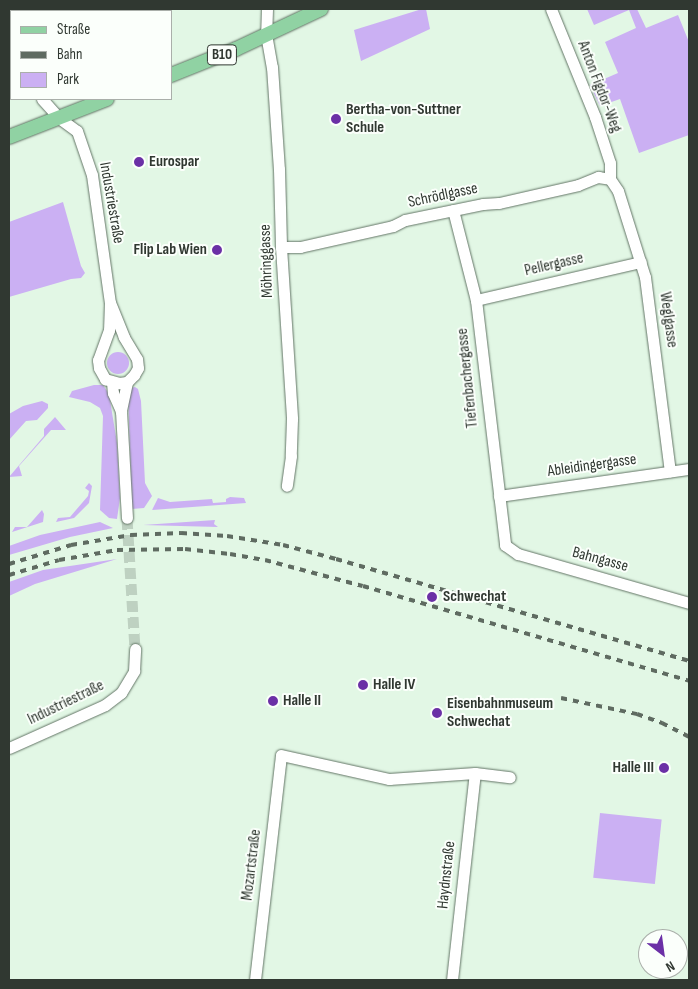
<!DOCTYPE html>
<meta charset="utf-8">
<style>
body{margin:0}
#map{position:relative;width:698px;height:989px;overflow:hidden;background:#e2f7e5;font-family:"Sofia Sans Condensed",sans-serif}
div>[style]{position:absolute}
[style*='--x']{left:calc(var(--x)*1px);top:calc(var(--y)*1px);width:calc(var(--w)*1px);rotate:calc(var(--a)*1deg)}
.green>*{inset:0;background:#cbb0f3;transform-origin:0 0}
.round{border-radius:50%}
.minor-tunnel>*{height:11px;margin-top:-5.5px;transform-origin:0;background:repeating-linear-gradient(90deg,#bed1c1 0 11px,transparent 0 16.5px)}
.roads{filter:drop-shadow(0 0 1px #637566) drop-shadow(0 0 1px #637566)}
.minor>*{height:11px;margin:-5.5px;padding:0 5.5px;transform-origin:5.5px;border-radius:5.5px;background:#fff}
.major>*{height:14px;margin:-7px;padding:0 7px;transform-origin:7px;border-radius:7px;background:#90d2a3}
.rail>*{height:4px;margin-top:-2px;transform-origin:0;background:repeating-linear-gradient(90deg,#5f6b61 0 6px,transparent 0 12px)}
.dots>*{width:14px;height:14px;translate:-50% -50%;box-sizing:border-box;border:2px solid #fbfffb;border-radius:50%}
span{translate:-50% -50%;white-space:nowrap;text-align:center;line-height:1.15;-webkit-text-stroke:4px #fbfffb;paint-order:stroke}
.shield-label span{padding:1px 4px;background:#fbfffb;border:1px solid;border-radius:4px;-webkit-text-stroke-width:0}
.shield-label{font-size:15px;color:#303831;font-weight:700}
.street-label{font-size:16px;color:#303831}
.poi-label{font-size:16px;color:#303831;font-weight:700}
.left{translate:0 -50%;text-align:left}
.right{translate:-100% -50%;text-align:right}
.frame{position:absolute;inset:0;border:10px solid #303831;pointer-events:none}
.legend{position:absolute;left:10px;top:10px;width:162px;height:90px;box-sizing:border-box;background:#fbfffb;border:1px solid #aaafaa;margin:0;padding:6px 9px;list-style:none;font-size:15px;color:#303831}
.legend li{display:flex;align-items:center;gap:10px;height:25px}
.legend b{width:25px;border:1px solid #aaafaa}
.north{position:absolute;left:638px;top:929px;width:50px;height:50px;box-sizing:border-box;background:#fbfffb;border:1px solid #aaafaa;border-radius:50%;rotate:150deg;font-size:14px;font-weight:700;line-height:20px;text-align:center;color:#303831}
.north::after{content:'';display:block;margin:auto;width:18px;height:22px;background:#6b30a6;clip-path:polygon(50% 0,100% 100%,50% 72%,0 100%)}
</style>
<div id="map">
<div class="green">
<div style="clip-path:polygon(422px 9px,426px 9px,430px 29px,361px 61px,354px 30px)"></div>
<div style="clip-path:polygon(587px 9px,637px 9px,646px 28px,678px 15px,689px 42px,689px 135px,639px 153px,620px 99px,600px 106px,590px 85px,618px 73px,605px 42px,636px 28px,629px 10px,594px 25px)"></div>
<div style="clip-path:polygon(63px 202px,81px 266px,85px 273px,81px 278px,71px 279px,9px 297px,9px 222px)"></div>
<div class="round" style="left:107px;top:352px;width:22px;height:22px"></div>
<div style="clip-path:polygon(94px 385px,103px 385px,109px 394px,117px 443px,120px 498px,117px 519px,109px 518px,100px 510px,103px 416px,100px 408px,90px 402px,69px 397px,72px 391px)"></div>
<div style="clip-path:polygon(135px 387px,138px 389px,141px 401px,145px 483px,152px 496px,144px 508px,132px 509px,128px 394px,131px 388px)"></div>
<div style="clip-path:polygon(42px 401px,48px 404px,48px 408px,37px 420px,26px 421px,9px 440px,9px 414px,23px 406px)"></div>
<div style="clip-path:polygon(55px 417px,66px 430px,51px 430px,19px 466px,22px 476px,9px 477px,44px 436px,44px 429px)"></div>
<div style="clip-path:polygon(89px 483px,92px 486px,89px 503px,74px 518px,56px 522px,58px 518px,70px 517px,88px 496px,89px 491px,85px 488px)"></div>
<div style="clip-path:polygon(230px 497px,244px 498px,246px 503px,152px 510px,158px 498px,170px 502px,212px 499px,213px 503px,226px 502px,226px 499px)"></div>
<div style="clip-path:polygon(42px 510px,44px 514px,43px 522px,12px 532px,15px 527px,27px 527px)"></div>
<div style="clip-path:polygon(215px 520px,214px 524px,218px 527px,143px 525px)"></div>
<div style="clip-path:polygon(100px 522px,113px 528px,70px 537px,9px 555px,9px 546px,40px 535px)"></div>
<div style="clip-path:polygon(117px 559px,35px 584px,9px 596px,9px 582px,43px 570px)"></div>
<div style="left:600px;top:813px;width:62px;height:65px;rotate:6deg"></div>
</div>
<div class="minor-tunnel">
<div style="--x:127;--y:518;--w:131;--a:86.5"></div>
</div>
<div class="roads">
<div class="minor">
<div style="--x:12;--y:9;--w:2;--a:63"></div>
<div style="--x:267;--y:9;--w:25;--a:92"></div>
<div style="--x:266;--y:34;--w:34;--a:80"></div>
<div style="--x:272;--y:67;--w:102;--a:86.1"></div>
<div style="--x:279;--y:169;--w:78;--a:88.5"></div>
<div style="--x:281;--y:247;--w:172;--a:86.3"></div>
<div style="--x:292;--y:419;--w:37;--a:92"></div>
<div style="--x:291;--y:456;--w:30;--a:98"></div>
<div style="--x:551;--y:9;--w:117;--a:67.8"></div>
<div style="--x:595;--y:117;--w:48;--a:71.9"></div>
<div style="--x:610;--y:163;--w:16;--a:90"></div>
<div style="--x:42;--y:99;--w:25;--a:48"></div>
<div style="--x:59;--y:118;--w:22;--a:36"></div>
<div style="--x:77;--y:131;--w:46;--a:71.2"></div>
<div style="--x:92;--y:175;--w:129;--a:82"></div>
<div style="--x:110;--y:303;--w:27;--a:92"></div>
<div style="--x:109;--y:330;--w:32;--a:110"></div>
<div style="--x:98;--y:360;--w:8;--a:83"></div>
<div style="--x:99;--y:368;--w:13;--a:61"></div>
<div style="--x:105;--y:379;--w:15;--a:16"></div>
<div style="--x:119;--y:383;--w:8;--a:-7"></div>
<div style="--x:127;--y:382;--w:10;--a:-45"></div>
<div style="--x:134;--y:375;--w:8;--a:-60"></div>
<div style="--x:138;--y:368;--w:9;--a:-96"></div>
<div style="--x:137;--y:359;--w:26;--a:-121"></div>
<div style="--x:124;--y:337;--w:37;--a:-112"></div>
<div style="--x:610;--y:179;--w:14;--a:56"></div>
<div style="--x:618;--y:191;--w:90;--a:72.6"></div>
<div style="--x:645;--y:277;--w:196;--a:82.7"></div>
<div style="--x:453;--y:210;--w:93;--a:75.7"></div>
<div style="--x:476;--y:300;--w:247;--a:83.2"></div>
<div style="--x:505;--y:545;--w:16;--a:35"></div>
<div style="--x:518;--y:554;--w:178;--a:16"></div>
<div style="--x:281;--y:247;--w:19;--a:0"></div>
<div style="--x:300;--y:247;--w:95;--a:-12.7"></div>
<div style="--x:393;--y:226;--w:13;--a:-27"></div>
<div style="--x:405;--y:220;--w:80;--a:-11.6"></div>
<div style="--x:483;--y:204;--w:16;--a:-4"></div>
<div style="--x:499;--y:203;--w:81;--a:-12.8"></div>
<div style="--x:578;--y:185;--w:22;--a:-22"></div>
<div style="--x:598;--y:177;--w:12;--a:9"></div>
<div style="--x:476;--y:300;--w:169;--a:-13"></div>
<div style="--x:112;--y:382;--w:11;--a:85"></div>
<div style="--x:113;--y:393;--w:20;--a:66"></div>
<div style="--x:127;--y:382;--w:30;--a:102"></div>
<div style="--x:121;--y:411;--w:107;--a:86.8"></div>
<div style="--x:499;--y:496;--w:192;--a:-8.1"></div>
<div style="--x:9;--y:748;--w:105;--a:-24.1"></div>
<div style="--x:105;--y:705;--w:20;--a:-37"></div>
<div style="--x:121;--y:693;--w:26;--a:-59"></div>
<div style="--x:134;--y:671;--w:22;--a:-87"></div>
<div style="--x:255;--y:980;--w:226;--a:-83.4"></div>
<div style="--x:281;--y:755;--w:111;--a:12.5"></div>
<div style="--x:389;--y:779;--w:86;--a:-4"></div>
<div style="--x:475;--y:773;--w:35;--a:7"></div>
<div style="--x:452;--y:980;--w:208;--a:-83.7"></div>
</div>
<div class="major">
<div style="--x:171;--y:75;--w:70;--a:-21.8"></div>
<div style="--x:236;--y:49;--w:94;--a:-25.2"></div>
<div style="--x:9;--y:137;--w:105;--a:-21.2"></div>
</div>
</div>
<div class="rail">
<div style="--x:9;--y:564;--w:65;--a:-17"></div>
<div style="--x:71;--y:545;--w:61;--a:-9.5"></div>
<div style="--x:131;--y:535;--w:50;--a:-2.3"></div>
<div style="--x:181;--y:533;--w:46;--a:3.7"></div>
<div style="--x:227;--y:536;--w:57;--a:9.1"></div>
<div style="--x:283;--y:545;--w:55;--a:14.8"></div>
<div style="--x:336;--y:559;--w:367;--a:16.1"></div>
<div style="--x:9;--y:575;--w:52;--a:-16.7"></div>
<div style="--x:59;--y:560;--w:59;--a:-9.8"></div>
<div style="--x:117;--y:550;--w:68;--a:-0.8"></div>
<div style="--x:185;--y:549;--w:45;--a:6.3"></div>
<div style="--x:230;--y:554;--w:36;--a:10"></div>
<div style="--x:265;--y:560;--w:101;--a:14.9"></div>
<div style="--x:363;--y:586;--w:340;--a:16.2"></div>
<div style="--x:561;--y:698;--w:78;--a:11.9"></div>
<div style="--x:637;--y:714;--w:27;--a:20"></div>
<div style="--x:662;--y:723;--w:30;--a:27"></div>
</div>
<div class="dots">
<div style="left:336px;top:119px;background:#6b30a6"></div>
<div style="left:139px;top:162px;background:#6b30a6"></div>
<div style="left:217px;top:250px;background:#6b30a6"></div>
<div style="left:432px;top:597px;background:#6b30a6"></div>
<div style="left:363px;top:685px;background:#6b30a6"></div>
<div style="left:273px;top:701px;background:#6b30a6"></div>
<div style="left:437px;top:713px;background:#6b30a6"></div>
<div style="left:664px;top:768px;background:#6b30a6"></div>
</div>
<div class="shield-label">
<span style="left:222px;top:55px">B10</span>
</div>
<div class="street-label">
<span style="left:599px;top:87px;rotate:69deg">Anton Figdor-Weg</span>
<span style="left:443px;top:196px;rotate:-12deg">Schrödlgasse</span>
<span style="left:111px;top:203px;rotate:80deg">Industriestraße</span>
<span style="left:267px;top:261px;rotate:-92deg">Möhringgasse</span>
<span style="left:554px;top:265px;rotate:-13deg">Pellergasse</span>
<span style="left:668px;top:320px;rotate:82deg">Weglgasse</span>
<span style="left:468px;top:378px;rotate:-96deg">Tiefenbachergasse</span>
<span style="left:592px;top:466px;rotate:-8deg">Ableidingergasse</span>
<span style="left:600px;top:560px;rotate:15deg">Bahngasse</span>
<span style="left:66px;top:703px;rotate:-26deg">Industriestraße</span>
<span style="left:252px;top:865px;rotate:-83deg">Mozartstraße</span>
<span style="left:447px;top:875px;rotate:-84deg">Haydnstraße</span>
</div>
<div class="poi-label">
<span class="left" style="left:346px;top:119px">Bertha-von-Suttner<br>Schule</span>
<span class="left" style="left:149px;top:162px">Eurospar</span>
<span class="right" style="left:207px;top:250px">Flip Lab Wien</span>
<span class="left" style="left:443px;top:597px">Schwechat</span>
<span class="left" style="left:373px;top:685px">Halle IV</span>
<span class="left" style="left:283px;top:701px">Halle II</span>
<span class="left" style="left:447px;top:713px">Eisenbahnmuseum<br>Schwechat</span>
<span class="right" style="left:654px;top:768px">Halle III</span>
</div>
<div class="frame"></div>
<ul class="legend">
<li><b style="height:6px;background:#90d2a3"></b>Straße</li>
<li><b style="height:6px;background:#5f6b61"></b>Bahn</li>
<li><b style="height:14px;background:#cbb0f3"></b>Park</li>
</ul>
<div class="north">N</div>
</div>
